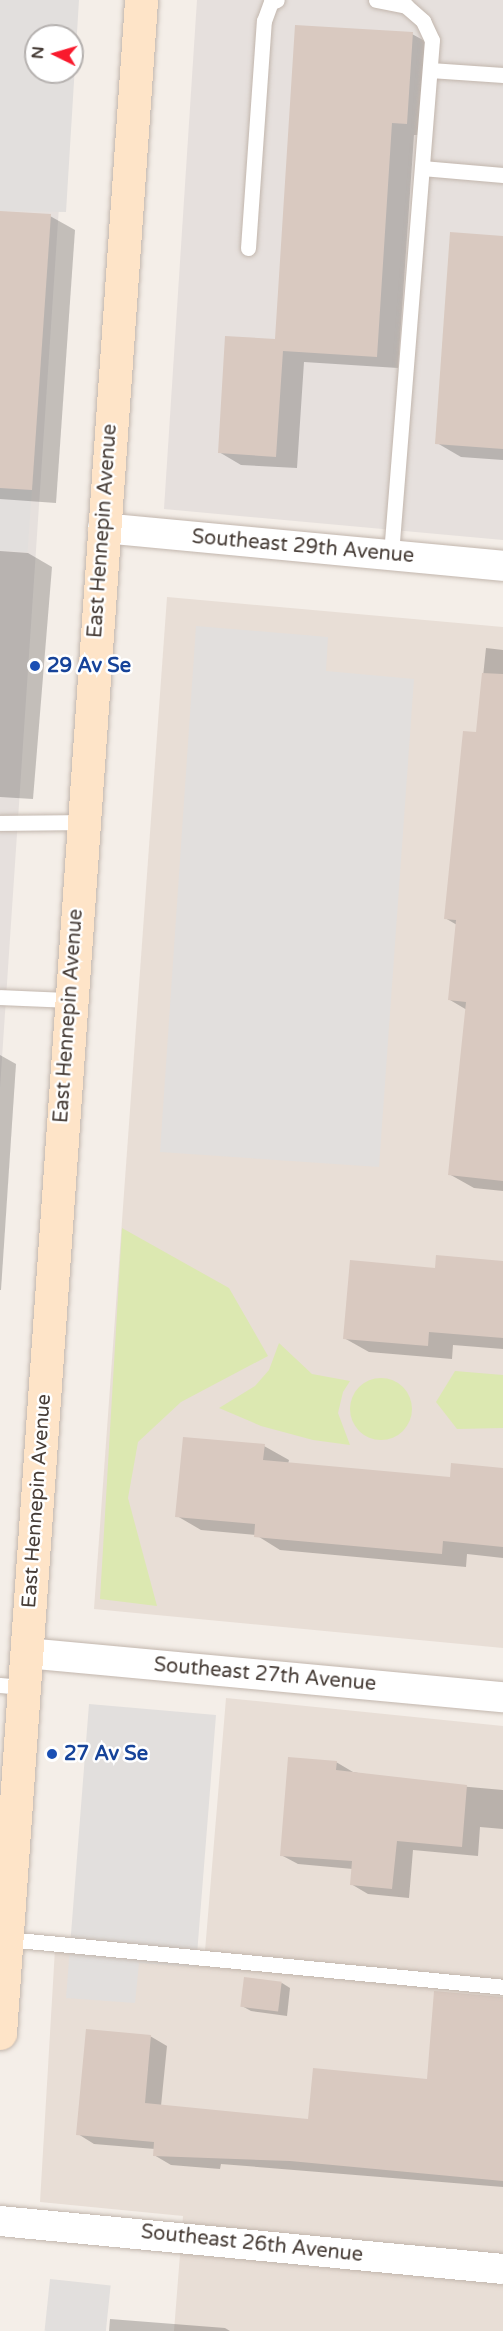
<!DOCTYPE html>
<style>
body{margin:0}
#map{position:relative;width:503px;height:2331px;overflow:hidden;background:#f4eee8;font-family:"Varela Round",sans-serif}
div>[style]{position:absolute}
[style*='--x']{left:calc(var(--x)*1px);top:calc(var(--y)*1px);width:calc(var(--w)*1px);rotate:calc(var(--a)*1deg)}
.residential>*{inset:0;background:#e8ded6}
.industrial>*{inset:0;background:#e6e0dd}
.green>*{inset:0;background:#dce8b1}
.round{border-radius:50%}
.parking>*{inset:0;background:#e2dfdd;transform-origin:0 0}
.shadow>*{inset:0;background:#0003}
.building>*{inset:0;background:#d9c9c0;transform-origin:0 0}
.roads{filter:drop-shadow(0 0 2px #c2b6ad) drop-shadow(0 0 2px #c2b6ad)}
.lane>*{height:15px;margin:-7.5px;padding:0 7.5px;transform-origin:7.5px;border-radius:7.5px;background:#fff}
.street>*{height:30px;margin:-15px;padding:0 15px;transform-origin:15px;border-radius:15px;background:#fff}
.secondary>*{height:33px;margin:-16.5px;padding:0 16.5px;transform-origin:16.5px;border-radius:16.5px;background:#fee4c8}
.dots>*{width:16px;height:16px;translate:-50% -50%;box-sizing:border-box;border:3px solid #fff;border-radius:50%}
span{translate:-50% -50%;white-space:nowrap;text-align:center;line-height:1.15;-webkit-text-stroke:5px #fff;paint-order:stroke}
.street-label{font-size:20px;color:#473d37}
.transit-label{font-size:20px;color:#164399;font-weight:700}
.left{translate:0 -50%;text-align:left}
.north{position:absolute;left:24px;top:24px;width:60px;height:60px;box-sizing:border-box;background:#fff;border:2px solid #b5b1af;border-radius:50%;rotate:275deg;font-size:16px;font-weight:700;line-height:24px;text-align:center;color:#473d37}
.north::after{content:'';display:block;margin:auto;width:21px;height:27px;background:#f91a2d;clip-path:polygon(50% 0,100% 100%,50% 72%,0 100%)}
</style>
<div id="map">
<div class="residential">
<div style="clip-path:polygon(167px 597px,503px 627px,503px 1648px,94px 1609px)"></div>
<div style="clip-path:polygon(226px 1698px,503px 1726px,503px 2331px,174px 2331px,183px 2216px,40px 2202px,55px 1949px,204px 1963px)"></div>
</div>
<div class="industrial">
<div style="clip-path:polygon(0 0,36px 36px,36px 72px,68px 72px,0 1088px)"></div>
<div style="clip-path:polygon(197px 0,503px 0,503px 540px,164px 509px)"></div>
</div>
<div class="green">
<div style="clip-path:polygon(122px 1228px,229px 1288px,268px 1356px,181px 1402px,138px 1442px,128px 1498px,157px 1606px,100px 1599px)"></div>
<div style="clip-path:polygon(279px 1343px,312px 1374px,350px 1381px,343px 1392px,338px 1413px,350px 1445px,313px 1440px,261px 1426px,219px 1408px,255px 1386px,269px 1370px)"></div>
<div style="clip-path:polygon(455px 1371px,503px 1375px,503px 1428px,457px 1429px,436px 1402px)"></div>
<div class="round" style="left:350px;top:1378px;width:62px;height:62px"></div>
</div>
<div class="parking">
<div style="clip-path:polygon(evenodd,0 0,79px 0,66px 212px,0 211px,0 0,36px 36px,72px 36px,72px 72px,36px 72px,36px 36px)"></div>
<div style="left:0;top:488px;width:32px;height:62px;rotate:4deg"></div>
<div style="clip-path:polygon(196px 626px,328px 637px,326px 671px,414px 679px,379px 1167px,160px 1152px)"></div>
<div style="clip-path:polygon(89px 1704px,216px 1715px,196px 1967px,139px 1963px,135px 2003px,66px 1998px)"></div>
<div style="left:50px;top:2279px;width:61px;height:52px;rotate:6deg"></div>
</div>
<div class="shadow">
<div style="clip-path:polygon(412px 34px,434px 46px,429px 135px,414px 135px,398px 368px,304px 362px,297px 468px,241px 465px,219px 452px,277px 340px)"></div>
<div style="clip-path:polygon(0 213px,50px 216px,75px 230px,56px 503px,0 499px)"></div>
<div style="clip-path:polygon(503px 237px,503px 460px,461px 457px,437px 443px)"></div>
<div style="clip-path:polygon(0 551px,28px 553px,52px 567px,33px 799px,0 797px)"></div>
<div style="clip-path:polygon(486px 648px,503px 650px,503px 1191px,474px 1188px,449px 1174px,467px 1010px,450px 1000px,457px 925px,445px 918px,477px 734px)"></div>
<div style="clip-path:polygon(0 1055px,16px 1064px,1px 1290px,0 1290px)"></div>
<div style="clip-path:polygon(503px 1262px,503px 1349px,453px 1345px,452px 1359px,369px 1352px,344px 1338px,437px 1269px)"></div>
<div style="clip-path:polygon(264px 1446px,289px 1460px,288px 1464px,451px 1479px,503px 1469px,503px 1558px,467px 1554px,466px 1567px,280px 1550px,256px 1535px,201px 1530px,177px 1516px)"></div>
<div style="clip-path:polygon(336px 1762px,353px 1772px,402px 1781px,503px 1790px,503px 1829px,480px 1827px,478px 1856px,413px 1850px,409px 1898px,368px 1894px,351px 1884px,353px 1869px,298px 1864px,281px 1855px)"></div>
<div style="clip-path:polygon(282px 1983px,290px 1988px,287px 2016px,251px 2011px,242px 2006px)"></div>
<div style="clip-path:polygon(503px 1998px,503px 2187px,221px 2164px,220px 2169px,171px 2165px,154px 2155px,155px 2149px,94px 2144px,78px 2134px,150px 2036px,167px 2046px,161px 2106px,309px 2121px,428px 2080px)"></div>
<div style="clip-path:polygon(110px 2319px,225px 2328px,230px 2331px,109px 2331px)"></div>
</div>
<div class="building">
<div style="clip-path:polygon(295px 25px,413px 32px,407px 124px,392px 123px,377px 357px,283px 351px,276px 457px,218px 453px,225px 336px,275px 339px)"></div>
<div style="clip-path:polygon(0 211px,51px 214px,32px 490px,0 488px)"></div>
<div style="clip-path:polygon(450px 232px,503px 236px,503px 449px,435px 444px)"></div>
<div style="clip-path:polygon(482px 673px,503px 674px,503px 1181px,448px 1175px,466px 1002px,448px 1000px,456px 920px,444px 919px,463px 731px,476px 732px)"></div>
<div style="clip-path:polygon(436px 1255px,503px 1261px,503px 1338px,429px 1332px,428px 1346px,343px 1339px,350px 1260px,435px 1268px)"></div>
<div style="clip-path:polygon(183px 1437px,265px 1444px,263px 1460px,450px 1477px,451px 1463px,503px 1468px,503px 1547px,443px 1541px,442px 1554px,254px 1537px,255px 1524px,175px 1517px)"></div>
<div style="clip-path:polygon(288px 1757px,337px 1761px,336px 1770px,467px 1785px,462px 1847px,397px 1841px,392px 1889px,350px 1885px,352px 1861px,280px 1856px)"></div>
<div style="left:244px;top:1977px;width:38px;height:30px;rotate:7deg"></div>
<div style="clip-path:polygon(434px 1991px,503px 1997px,503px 2181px,290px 2161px,153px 2156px,154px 2142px,76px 2135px,86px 2029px,151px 2035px,145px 2103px,308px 2119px,313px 2068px,427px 2079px)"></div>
</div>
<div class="roads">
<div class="lane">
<div style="--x:376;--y:0;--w:31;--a:11"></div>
<div style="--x:406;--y:6;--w:23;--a:41"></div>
<div style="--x:423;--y:21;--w:21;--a:65"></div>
<div style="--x:432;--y:40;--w:516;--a:94.56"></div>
<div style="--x:430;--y:70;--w:73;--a:3.9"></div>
<div style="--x:422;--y:168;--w:81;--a:4.9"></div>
<div style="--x:248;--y:248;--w:228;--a:-86"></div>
<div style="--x:264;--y:21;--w:20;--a:-70"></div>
<div style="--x:271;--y:2;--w:6;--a:-18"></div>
<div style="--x:0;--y:823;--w:83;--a:-0.7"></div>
<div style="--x:0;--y:997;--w:70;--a:2.5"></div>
<div style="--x:0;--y:1685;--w:22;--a:5"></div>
<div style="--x:7;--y:1939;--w:498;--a:5.5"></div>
</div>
<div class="street">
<div style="--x:103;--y:528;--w:402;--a:5.4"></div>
<div style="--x:26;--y:1653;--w:479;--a:5.3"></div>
<div style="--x:0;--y:2221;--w:505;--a:5.45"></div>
</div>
<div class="secondary">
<div style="--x:0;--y:2033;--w:2038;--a:-86.03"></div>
</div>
</div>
<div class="dots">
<div style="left:35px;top:666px;background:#1a4fb4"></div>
<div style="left:52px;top:1754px;background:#1a4fb4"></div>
</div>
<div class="street-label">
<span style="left:103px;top:531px;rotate:-86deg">East Hennepin Avenue</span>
<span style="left:303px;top:547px;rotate:5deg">Southeast 29th Avenue</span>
<span style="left:69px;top:1016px;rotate:-86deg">East Hennepin Avenue</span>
<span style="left:37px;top:1501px;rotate:-86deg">East Hennepin Avenue</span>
<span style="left:265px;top:1675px;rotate:5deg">Southeast 27th Avenue</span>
<span style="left:252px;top:2244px;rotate:6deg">Southeast 26th Avenue</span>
</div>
<div class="transit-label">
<span class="left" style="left:47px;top:666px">29 Av Se</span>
<span class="left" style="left:64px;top:1754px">27 Av Se</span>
</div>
<div class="north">N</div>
</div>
